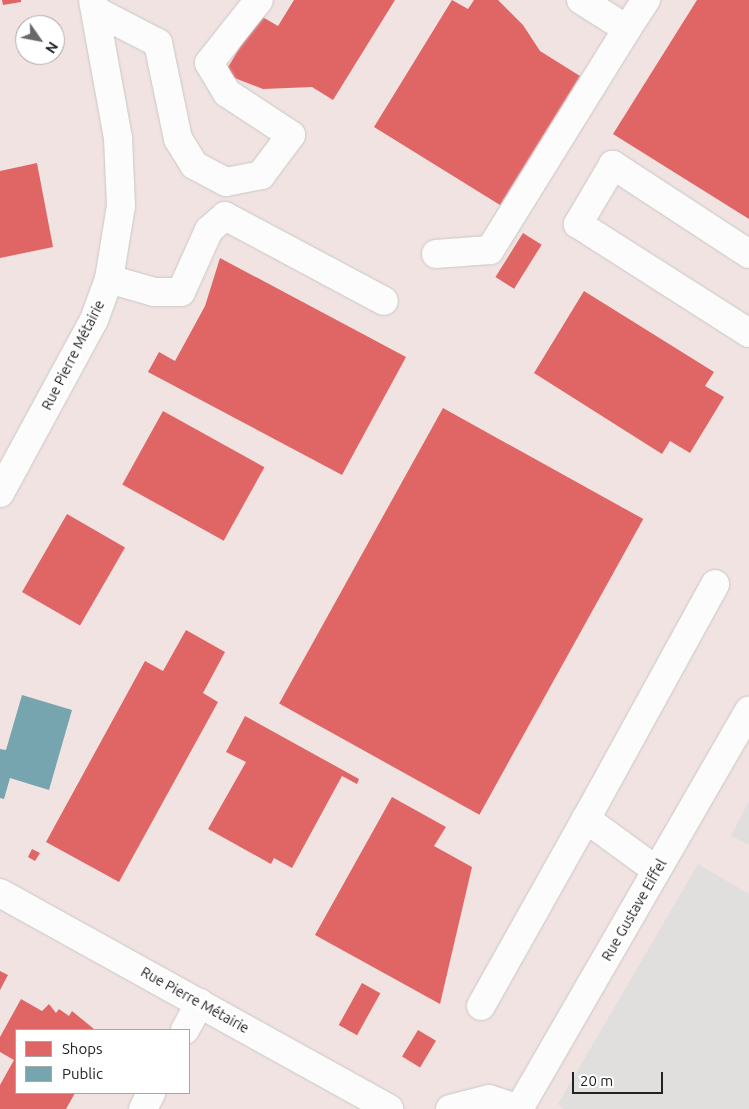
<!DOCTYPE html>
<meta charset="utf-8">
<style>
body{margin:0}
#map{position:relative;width:749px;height:1109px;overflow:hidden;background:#f0eeeb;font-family:Ubuntu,sans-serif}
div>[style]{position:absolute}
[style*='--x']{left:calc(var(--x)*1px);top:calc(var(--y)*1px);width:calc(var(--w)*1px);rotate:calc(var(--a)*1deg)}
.commercial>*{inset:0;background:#f1e3e1}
.parking>*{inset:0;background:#e0dfde}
.shops>*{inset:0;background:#e06666;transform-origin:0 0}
.public>*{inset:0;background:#76a5af}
.roads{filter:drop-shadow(0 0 1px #c9c8c7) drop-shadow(0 0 1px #c9c8c7)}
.minor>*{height:28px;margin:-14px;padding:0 14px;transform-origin:14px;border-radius:14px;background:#fdfcfc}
span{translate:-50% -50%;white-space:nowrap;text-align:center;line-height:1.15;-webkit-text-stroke:5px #fff;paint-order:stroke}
.street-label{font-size:14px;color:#222}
.legend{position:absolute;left:15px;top:1029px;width:175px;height:65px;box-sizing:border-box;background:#fff;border:1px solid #a7a7a7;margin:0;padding:6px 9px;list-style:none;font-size:15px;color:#222}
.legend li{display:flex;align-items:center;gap:10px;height:25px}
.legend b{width:25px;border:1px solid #a7a7a7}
.north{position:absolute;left:15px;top:15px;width:50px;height:50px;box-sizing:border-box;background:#fff;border:1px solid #a7a7a7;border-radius:50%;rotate:123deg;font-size:14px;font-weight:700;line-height:20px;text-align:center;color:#222}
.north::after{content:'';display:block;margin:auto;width:18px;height:22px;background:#6a6968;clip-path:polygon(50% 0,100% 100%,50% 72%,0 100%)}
.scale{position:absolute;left:572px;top:1072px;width:91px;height:22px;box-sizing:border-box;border:2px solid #222;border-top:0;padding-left:6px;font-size:15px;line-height:18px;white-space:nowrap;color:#222;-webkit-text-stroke:4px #fff;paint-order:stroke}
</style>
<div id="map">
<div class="commercial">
<div style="clip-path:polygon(evenodd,0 0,749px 0,749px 1109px,0 1109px,0 0,25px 25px,55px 25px,55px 55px,25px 55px,25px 25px,0 0,16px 1030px,189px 1030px,189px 1093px,16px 1093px,16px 1030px)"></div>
</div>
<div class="parking">
<div style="clip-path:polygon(749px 801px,749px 845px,731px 836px)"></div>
<div style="clip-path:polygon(698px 864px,749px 894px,749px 1109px,563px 1109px,558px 1104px)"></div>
</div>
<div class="shops">
<div style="clip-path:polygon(2px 0,21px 0,21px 2px,3px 5px)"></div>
<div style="clip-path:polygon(294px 0,395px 0,333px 100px,312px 87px,263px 89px,224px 74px,259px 15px,278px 26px)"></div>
<div style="clip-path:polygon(452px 0,468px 9px,474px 0,498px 0,523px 25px,540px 51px,580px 76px,500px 205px,374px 127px)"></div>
<div style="clip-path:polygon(697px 0,749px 0,749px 219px,613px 134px)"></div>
<div style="clip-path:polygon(37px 163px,53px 247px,0 258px,0 171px)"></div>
<div style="left:523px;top:233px;width:22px;height:52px;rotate:32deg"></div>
<div style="clip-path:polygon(220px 258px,406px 357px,342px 475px,148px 372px,159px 352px,175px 361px,205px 306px)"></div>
<div style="clip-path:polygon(584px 291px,714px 372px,705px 386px,724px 397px,690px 453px,670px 441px,662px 454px,534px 373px)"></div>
<div style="left:443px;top:408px;width:229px;height:338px;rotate:29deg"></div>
<div style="left:163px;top:411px;width:116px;height:84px;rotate:29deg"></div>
<div style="left:67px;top:514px;width:67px;height:90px;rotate:30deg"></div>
<div style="clip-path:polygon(186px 630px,225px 652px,203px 693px,218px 702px,119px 882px,46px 842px,145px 661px,163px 671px)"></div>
<div style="clip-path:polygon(245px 716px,359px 779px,357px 784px,342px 776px,292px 868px,274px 858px,271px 864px,208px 829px,246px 762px,226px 752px)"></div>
<div style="clip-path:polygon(392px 797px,446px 827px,434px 846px,472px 867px,440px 1004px,315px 935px)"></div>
<div style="clip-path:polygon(32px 849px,40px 853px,35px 861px,28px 857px)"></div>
<div style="clip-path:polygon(0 971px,8px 975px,0 990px)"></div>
<div style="left:362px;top:983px;width:21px;height:48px;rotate:29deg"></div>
<div style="clip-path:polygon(21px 999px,42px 1011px,49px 1004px,56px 1013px,59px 1009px,69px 1016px,72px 1011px,94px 1029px,16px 1030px,16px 1093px,75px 1093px,66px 1109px,0 1109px,0 1085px,14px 1060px,0 1052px,0 1037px)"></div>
<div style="left:418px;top:1030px;width:21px;height:31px;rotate:31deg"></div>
</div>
<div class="public">
<div style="clip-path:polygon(22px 695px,72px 710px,49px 790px,10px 778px,4px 799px,0 798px,0 749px,6px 750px)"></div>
</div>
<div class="roads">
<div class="minor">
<div style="--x:581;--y:0;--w:54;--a:32.2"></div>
<div style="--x:627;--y:29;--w:35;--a:-57"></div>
<div style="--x:96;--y:11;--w:70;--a:27.3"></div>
<div style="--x:158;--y:43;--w:98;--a:78.2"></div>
<div style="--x:178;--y:139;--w:31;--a:58"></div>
<div style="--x:194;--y:165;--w:36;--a:28"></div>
<div style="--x:226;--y:182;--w:36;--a:-11"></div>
<div style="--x:261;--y:175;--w:50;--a:-53.1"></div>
<div style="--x:291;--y:135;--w:77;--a:-146.7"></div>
<div style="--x:227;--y:93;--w:35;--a:-121"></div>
<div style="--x:209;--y:63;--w:80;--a:-51.6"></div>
<div style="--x:436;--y:254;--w:54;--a:-4.2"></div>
<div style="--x:490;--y:250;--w:260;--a:-58.2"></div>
<div style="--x:749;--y:254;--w:163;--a:-146.8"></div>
<div style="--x:613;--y:165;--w:69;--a:120.7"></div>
<div style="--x:578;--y:224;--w:203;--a:32.5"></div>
<div style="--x:109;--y:279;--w:47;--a:16.1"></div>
<div style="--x:154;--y:292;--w:27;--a:0"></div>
<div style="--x:181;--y:292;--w:68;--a:-65.7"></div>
<div style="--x:209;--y:230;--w:21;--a:-41"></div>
<div style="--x:225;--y:216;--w:180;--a:28.1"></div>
<div style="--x:0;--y:493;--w:197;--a:-61.5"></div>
<div style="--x:94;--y:320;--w:44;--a:-69.9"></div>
<div style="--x:109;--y:279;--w:74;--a:-80.7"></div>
<div style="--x:121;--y:206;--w:68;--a:-92.5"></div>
<div style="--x:118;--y:138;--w:140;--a:-100.3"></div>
<div style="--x:656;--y:870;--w:87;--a:-143.9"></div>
<div style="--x:586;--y:819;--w:268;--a:-61.2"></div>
<div style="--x:0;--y:893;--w:445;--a:29"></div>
<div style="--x:481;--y:1006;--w:214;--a:-60.7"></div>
<div style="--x:185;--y:1030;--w:31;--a:-61"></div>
<div style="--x:143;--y:1109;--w:18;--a:-63"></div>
<div style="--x:450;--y:1109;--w:40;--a:-14.4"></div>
<div style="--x:489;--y:1099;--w:32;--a:18"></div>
<div style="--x:519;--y:1109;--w:460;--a:-60"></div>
</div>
</div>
<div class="street-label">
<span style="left:73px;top:355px;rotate:-63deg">Rue Pierre Métairie</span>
<span style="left:634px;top:910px;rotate:-60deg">Rue Gustave Eiffel</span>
<span style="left:195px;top:1000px;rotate:29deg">Rue Pierre Métairie</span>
</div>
<ul class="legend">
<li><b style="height:14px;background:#e06666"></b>Shops</li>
<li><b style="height:14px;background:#76a5af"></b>Public</li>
</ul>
<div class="north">N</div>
<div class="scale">20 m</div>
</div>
